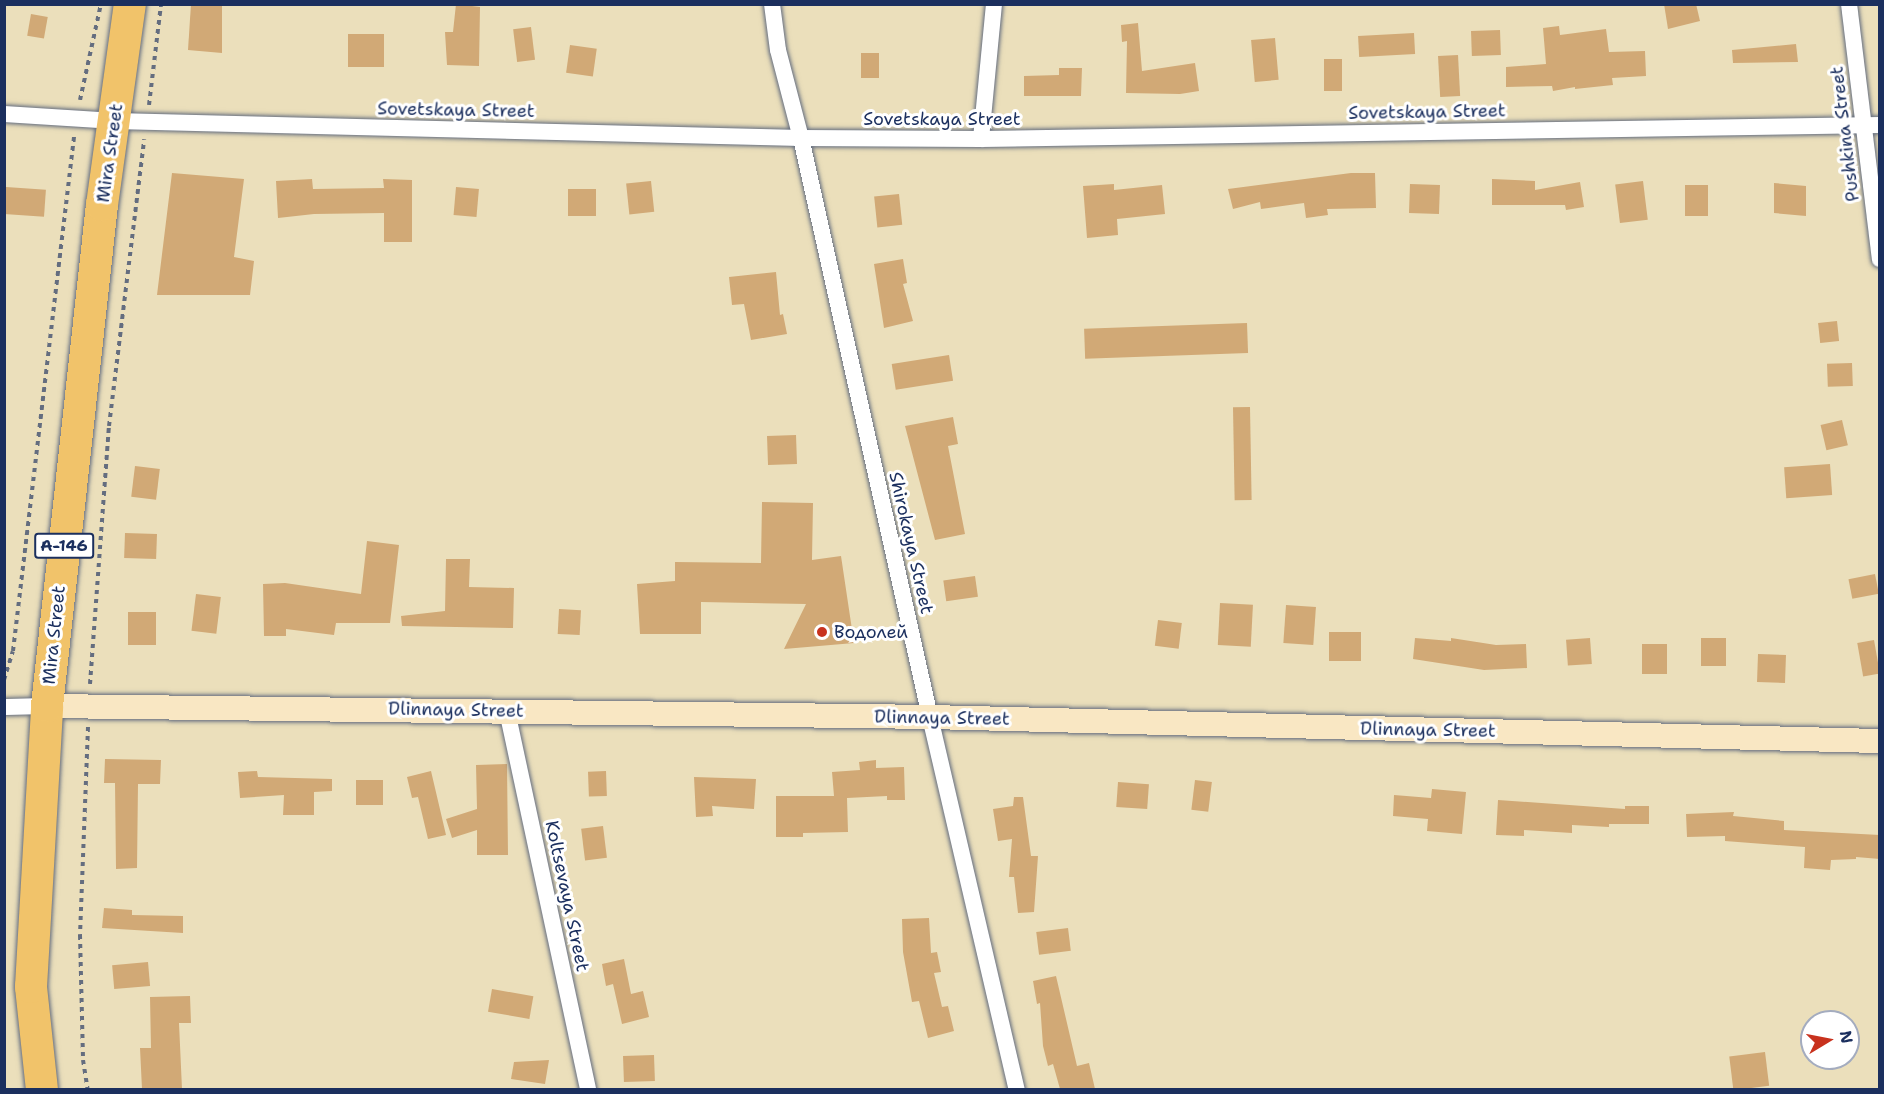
<!DOCTYPE html>
<meta charset="utf-8">
<style>
body{margin:0}
#map{position:relative;width:1884px;height:1094px;overflow:hidden;background:#ebdfbb;font-family:"Shantell Sans",sans-serif}
div>[style]{position:absolute}
[style*='--x']{left:calc(var(--x)*1px);top:calc(var(--y)*1px);width:calc(var(--w)*1px);rotate:calc(var(--a)*1deg)}
.building>*{inset:0;background:#d1a976;transform-origin:0 0}
.path>*{height:4px;margin-top:-2px;transform-origin:0;background:repeating-linear-gradient(90deg,#646d7f 0 4.5px,transparent 0 9px)}
.roads{filter:drop-shadow(0 0 2px #646d7f) drop-shadow(0 0 2px #646d7f)}
.street>*{height:16px;margin:-8px;padding:0 8px;transform-origin:8px;border-radius:8px;background:#fff}
.secondary>*{height:24px;margin:-12px;padding:0 12px;transform-origin:12px;border-radius:12px;background:#f9e7c3}
.highway>*{height:32px;margin:-16px;padding:0 16px;transform-origin:16px;border-radius:16px;background:#f1c36a}
.dots>*{width:16px;height:16px;translate:-50% -50%;box-sizing:border-box;border:3px solid #fff;border-radius:50%}
span{translate:-50% -50%;white-space:nowrap;text-align:center;line-height:1.15;-webkit-text-stroke:6px #fff;paint-order:stroke}
.shield-label span{padding:2px 4px;background:#fff;border:2px solid;border-radius:4px;-webkit-text-stroke-width:0}
.shield-label{font-size:16px;color:#1b2f5e;font-weight:700}
.street-label{font-size:18px;color:#1b2f5e}
.poi-label{font-size:18px;color:#1b2f5e}
.left{translate:0 -50%;text-align:left}
.frame{position:absolute;inset:0;border:6px solid #1b2f5e;pointer-events:none}
.north{position:absolute;left:1800px;top:1010px;width:60px;height:60px;box-sizing:border-box;background:#fff;border:2px solid #a4acbf;border-radius:50%;rotate:80deg;font-size:16px;font-weight:700;line-height:24px;text-align:center;color:#1b2f5e}
.north::after{content:'';display:block;margin:auto;width:21px;height:27px;background:#c8321e;clip-path:polygon(50% 0,100% 100%,50% 72%,0 100%)}
</style>
<div id="map">
<div class="building">
<div style="clip-path:polygon(191px 4px,222px 4px,222px 53px,188px 50px)"></div>
<div style="clip-path:polygon(456px 4px,480px 7px,479px 66px,447px 65px,445px 32px,453px 32px)"></div>
<div style="clip-path:polygon(1664px 4px,1696px 4px,1700px 21px,1668px 29px)"></div>
<div style="left:31px;top:14px;width:17px;height:22px;rotate:10deg"></div>
<div style="clip-path:polygon(1138px 23px,1142px 71px,1195px 63px,1199px 91px,1180px 94px,1126px 93px,1127px 41px,1122px 42px,1121px 25px)"></div>
<div style="clip-path:polygon(1559px 26px,1560px 35px,1606px 29px,1609px 52px,1645px 51px,1646px 76px,1612px 78px,1613px 85px,1575px 89px,1575px 87px,1553px 91px,1552px 86px,1506px 87px,1506px 67px,1546px 64px,1543px 28px)"></div>
<div style="left:531px;top:27px;width:33px;height:18px;rotate:83deg"></div>
<div style="left:1500px;top:30px;width:25px;height:29px;rotate:88deg"></div>
<div style="left:1414px;top:33px;width:21px;height:56px;rotate:87deg"></div>
<div style="left:348px;top:34px;width:36px;height:33px"></div>
<div style="left:1275px;top:38px;width:42px;height:24px;rotate:85deg"></div>
<div style="clip-path:polygon(1796px 44px,1798px 62px,1733px 63px,1732px 50px)"></div>
<div style="left:570px;top:45px;width:27px;height:28px;rotate:8deg"></div>
<div style="left:861px;top:53px;width:18px;height:25px"></div>
<div style="left:1458px;top:55px;width:41px;height:20px;rotate:87deg"></div>
<div style="left:1324px;top:59px;width:18px;height:32px"></div>
<div style="clip-path:polygon(1059px 68px,1082px 68px,1081px 96px,1024px 96px,1024px 76px,1059px 75px)"></div>
<div style="clip-path:polygon(172px 173px,244px 179px,234px 257px,254px 261px,250px 295px,157px 295px)"></div>
<div style="clip-path:polygon(1351px 173px,1375px 173px,1376px 208px,1327px 209px,1328px 215px,1306px 218px,1304px 203px,1261px 209px,1260px 202px,1233px 209px,1228px 189px)"></div>
<div style="clip-path:polygon(312px 179px,313px 189px,384px 188px,383px 179px,412px 180px,412px 242px,384px 242px,384px 213px,314px 214px,278px 218px,276px 181px)"></div>
<div style="clip-path:polygon(1492px 179px,1535px 181px,1535px 190px,1580px 182px,1584px 207px,1566px 210px,1565px 205px,1492px 205px)"></div>
<div style="left:651px;top:181px;width:31px;height:25px;rotate:84deg"></div>
<div style="left:1643px;top:181px;width:39px;height:28px;rotate:83deg"></div>
<div style="clip-path:polygon(1774px 183px,1806px 186px,1806px 216px,1774px 213px)"></div>
<div style="clip-path:polygon(1114px 184px,1114px 190px,1162px 185px,1165px 214px,1117px 219px,1118px 235px,1087px 238px,1083px 186px)"></div>
<div style="left:1410px;top:184px;width:30px;height:29px;rotate:2deg"></div>
<div style="left:1685px;top:185px;width:23px;height:31px"></div>
<div style="left:6px;top:187px;width:40px;height:27px;rotate:4deg"></div>
<div style="left:456px;top:187px;width:23px;height:28px;rotate:5deg"></div>
<div style="left:568px;top:189px;width:28px;height:27px"></div>
<div style="left:899px;top:194px;width:31px;height:25px;rotate:84deg"></div>
<div style="clip-path:polygon(903px 259px,907px 283px,903px 284px,913px 321px,884px 328px,874px 264px)"></div>
<div style="clip-path:polygon(776px 272px,780px 315px,783px 314px,787px 334px,751px 340px,744px 304px,732px 305px,729px 277px)"></div>
<div style="left:1837px;top:321px;width:20px;height:19px;rotate:84deg"></div>
<div style="left:1247px;top:323px;width:30px;height:163px;rotate:88deg"></div>
<div style="left:949px;top:355px;width:26px;height:58px;rotate:81deg"></div>
<div style="left:1852px;top:363px;width:23px;height:25px;rotate:88deg"></div>
<div style="left:1250px;top:407px;width:93px;height:17px;rotate:89deg"></div>
<div style="clip-path:polygon(953px 417px,958px 444px,948px 446px,965px 534px,935px 540px,905px 426px)"></div>
<div style="left:1842px;top:420px;width:26px;height:22px;rotate:77deg"></div>
<div style="left:796px;top:435px;width:29px;height:29px;rotate:88deg"></div>
<div style="left:1830px;top:464px;width:31px;height:46px;rotate:86deg"></div>
<div style="left:135px;top:466px;width:25px;height:31px;rotate:7deg"></div>
<div style="clip-path:polygon(762px 502px,813px 503px,812px 560px,841px 556px,854px 643px,784px 649px,806px 604px,701px 602px,701px 634px,640px 634px,637px 584px,675px 581px,675px 562px,761px 563px)"></div>
<div style="left:125px;top:533px;width:32px;height:25px;rotate:2deg"></div>
<div style="clip-path:polygon(367px 541px,399px 545px,390px 623px,336px 623px,334px 635px,286px 629px,286px 636px,264px 636px,263px 584px,285px 583px,361px 594px)"></div>
<div style="clip-path:polygon(446px 559px,470px 559px,469px 587px,514px 588px,513px 628px,402px 626px,401px 616px,445px 611px)"></div>
<div style="left:1875px;top:574px;width:20px;height:27px;rotate:79deg"></div>
<div style="left:975px;top:576px;width:21px;height:32px;rotate:82deg"></div>
<div style="left:196px;top:594px;width:25px;height:37px;rotate:7deg"></div>
<div style="left:1220px;top:603px;width:33px;height:42px;rotate:3deg"></div>
<div style="left:1286px;top:605px;width:30px;height:38px;rotate:4deg"></div>
<div style="left:559px;top:609px;width:22px;height:25px;rotate:3deg"></div>
<div style="left:128px;top:612px;width:28px;height:33px"></div>
<div style="left:1158px;top:620px;width:24px;height:26px;rotate:7deg"></div>
<div style="left:1329px;top:632px;width:32px;height:29px"></div>
<div style="clip-path:polygon(1415px 638px,1451px 641px,1451px 638px,1496px 645px,1526px 644px,1527px 668px,1484px 670px,1413px 659px)"></div>
<div style="left:1590px;top:638px;width:26px;height:24px;rotate:86deg"></div>
<div style="left:1701px;top:638px;width:25px;height:28px"></div>
<div style="left:1874px;top:640px;width:34px;height:17px;rotate:80deg"></div>
<div style="left:1667px;top:644px;width:30px;height:25px;rotate:90deg"></div>
<div style="left:1758px;top:654px;width:28px;height:28px;rotate:2deg"></div>
<div style="clip-path:polygon(105px 759px,161px 760px,160px 784px,138px 784px,137px 868px,116px 869px,115px 783px,104px 783px)"></div>
<div style="clip-path:polygon(876px 760px,876px 768px,904px 767px,905px 800px,887px 800px,887px 796px,847px 798px,848px 832px,803px 833px,803px 837px,776px 837px,776px 796px,834px 796px,832px 772px,860px 770px,859px 762px)"></div>
<div style="clip-path:polygon(507px 764px,508px 855px,477px 855px,477px 830px,452px 838px,446px 819px,477px 809px,476px 765px)"></div>
<div style="clip-path:polygon(257px 771px,258px 777px,332px 779px,332px 791px,314px 792px,314px 815px,283px 815px,284px 795px,240px 798px,238px 772px)"></div>
<div style="clip-path:polygon(431px 771px,446px 835px,428px 839px,418px 797px,412px 798px,407px 777px)"></div>
<div style="left:606px;top:771px;width:25px;height:18px;rotate:88deg"></div>
<div style="clip-path:polygon(694px 777px,756px 779px,754px 809px,712px 806px,713px 816px,696px 817px)"></div>
<div style="left:383px;top:780px;width:25px;height:27px;rotate:90deg"></div>
<div style="left:1195px;top:780px;width:17px;height:30px;rotate:7deg"></div>
<div style="left:1118px;top:782px;width:31px;height:25px;rotate:4deg"></div>
<div style="clip-path:polygon(1432px 789px,1466px 792px,1462px 834px,1427px 831px,1428px 819px,1393px 816px,1394px 795px,1431px 798px)"></div>
<div style="clip-path:polygon(1014px 797px,1023px 797px,1031px 856px,1038px 856px,1034px 912px,1018px 913px,1014px 877px,1009px 877px,1012px 839px,998px 841px,993px 809px,1013px 806px)"></div>
<div style="clip-path:polygon(1498px 800px,1625px 809px,1625px 806px,1649px 806px,1649px 824px,1609px 824px,1609px 827px,1572px 825px,1572px 833px,1524px 830px,1524px 836px,1496px 835px)"></div>
<div style="clip-path:polygon(1734px 812px,1733px 816px,1784px 821px,1784px 830px,1880px 835px,1880px 859px,1856px 857px,1856px 859px,1831px 860px,1830px 870px,1804px 868px,1805px 847px,1725px 841px,1725px 836px,1687px 837px,1686px 814px)"></div>
<div style="left:603px;top:826px;width:32px;height:22px;rotate:83deg"></div>
<div style="clip-path:polygon(104px 908px,132px 910px,132px 915px,183px 916px,183px 933px,102px 928px)"></div>
<div style="clip-path:polygon(929px 918px,931px 953px,937px 952px,941px 972px,934px 973px,942px 1007px,948px 1006px,954px 1031px,928px 1038px,919px 1001px,912px 1002px,903px 952px,902px 919px)"></div>
<div style="left:1068px;top:928px;width:23px;height:32px;rotate:83deg"></div>
<div style="clip-path:polygon(624px 959px,631px 994px,643px 991px,649px 1017px,622px 1024px,613px 984px,606px 986px,602px 964px)"></div>
<div style="left:148px;top:962px;width:24px;height:36px;rotate:85deg"></div>
<div style="clip-path:polygon(1056px 976px,1077px 1066px,1089px 1063px,1095px 1089px,1060px 1089px,1053px 1064px,1048px 1066px,1043px 1046px,1040px 1003px,1037px 1004px,1033px 981px)"></div>
<div style="left:492px;top:989px;width:42px;height:23px;rotate:10deg"></div>
<div style="clip-path:polygon(190px 996px,191px 1023px,179px 1023px,182px 1089px,142px 1089px,140px 1048px,151px 1048px,150px 997px)"></div>
<div style="left:1765px;top:1052px;width:34px;height:36px;rotate:83deg"></div>
<div style="left:654px;top:1055px;width:26px;height:31px;rotate:88deg"></div>
<div style="clip-path:polygon(549px 1060px,545px 1084px,511px 1079px,514px 1062px)"></div>
</div>
<div class="path">
<div style="--x:80;--y:100;--w:98;--a:-77.7"></div>
<div style="--x:149;--y:105;--w:102;--a:-83.2"></div>
<div style="--x:4;--y:680;--w:30;--a:-73"></div>
<div style="--x:13;--y:651;--w:518;--a:-83.23"></div>
<div style="--x:90;--y:684;--w:259;--a:-85.8"></div>
<div style="--x:109;--y:426;--w:289;--a:-83"></div>
<div style="--x:88;--y:727;--w:208;--a:92.2"></div>
<div style="--x:80;--y:935;--w:125;--a:88.6"></div>
<div style="--x:83;--y:1060;--w:30;--a:81"></div>
</div>
<div class="roads">
<div class="street">
<div style="--x:772;--y:4;--w:46;--a:82.6"></div>
<div style="--x:778;--y:50;--w:91;--a:75.4"></div>
<div style="--x:801;--y:138;--w:593;--a:77.44"></div>
<div style="--x:930;--y:717;--w:383;--a:76.9"></div>
<div style="--x:1849;--y:4;--w:257;--a:83.1"></div>
<div style="--x:4;--y:114;--w:111;--a:3.6"></div>
<div style="--x:115;--y:121;--w:686;--a:1.42"></div>
<div style="--x:801;--y:138;--w:180;--a:0.3"></div>
<div style="--x:981;--y:139;--w:899;--a:-0.89"></div>
<div style="--x:981;--y:139;--w:136;--a:-84.5"></div>
<div style="--x:4;--y:707;--w:43;--a:-1.3"></div>
<div style="--x:507;--y:711;--w:388;--a:77.9"></div>
</div>
<div class="secondary">
<div style="--x:47;--y:706;--w:883;--a:0.71"></div>
<div style="--x:930;--y:717;--w:950;--a:1.45"></div>
</div>
<div class="highway">
<div style="--x:42;--y:1090;--w:104;--a:-96.1"></div>
<div style="--x:31;--y:987;--w:281;--a:-86.7"></div>
<div style="--x:47;--y:706;--w:504;--a:-83.74"></div>
<div style="--x:102;--y:205;--w:203;--a:-82.1"></div>
</div>
</div>
<div class="dots">
<div style="left:822px;top:632px;background:#c8321e"></div>
</div>
<div class="shield-label">
<span style="left:64px;top:546px">А-146</span>
</div>
<div class="street-label">
<span style="left:456px;top:110px;rotate:1deg">Sovetskaya Street</span>
<span style="left:1427px;top:112px;rotate:-1deg">Sovetskaya Street</span>
<span style="left:942px;top:119px">Sovetskaya Street</span>
<span style="left:1845px;top:134px;rotate:-97deg">Pushkina Street</span>
<span style="left:110px;top:153px;rotate:-82deg">Mira Street</span>
<span style="left:911px;top:543px;rotate:77deg">Shirokaya Street</span>
<span style="left:54px;top:635px;rotate:-84deg">Mira Street</span>
<span style="left:456px;top:710px;rotate:1deg">Dlinnaya Street</span>
<span style="left:942px;top:718px;rotate:1deg">Dlinnaya Street</span>
<span style="left:1428px;top:730px;rotate:1deg">Dlinnaya Street</span>
<span style="left:567px;top:896px;rotate:78deg">Koltsevaya Street</span>
</div>
<div class="poi-label">
<span class="left" style="left:834px;top:632px">Водолей</span>
</div>
<div class="frame"></div>
<div class="north">N</div>
</div>
